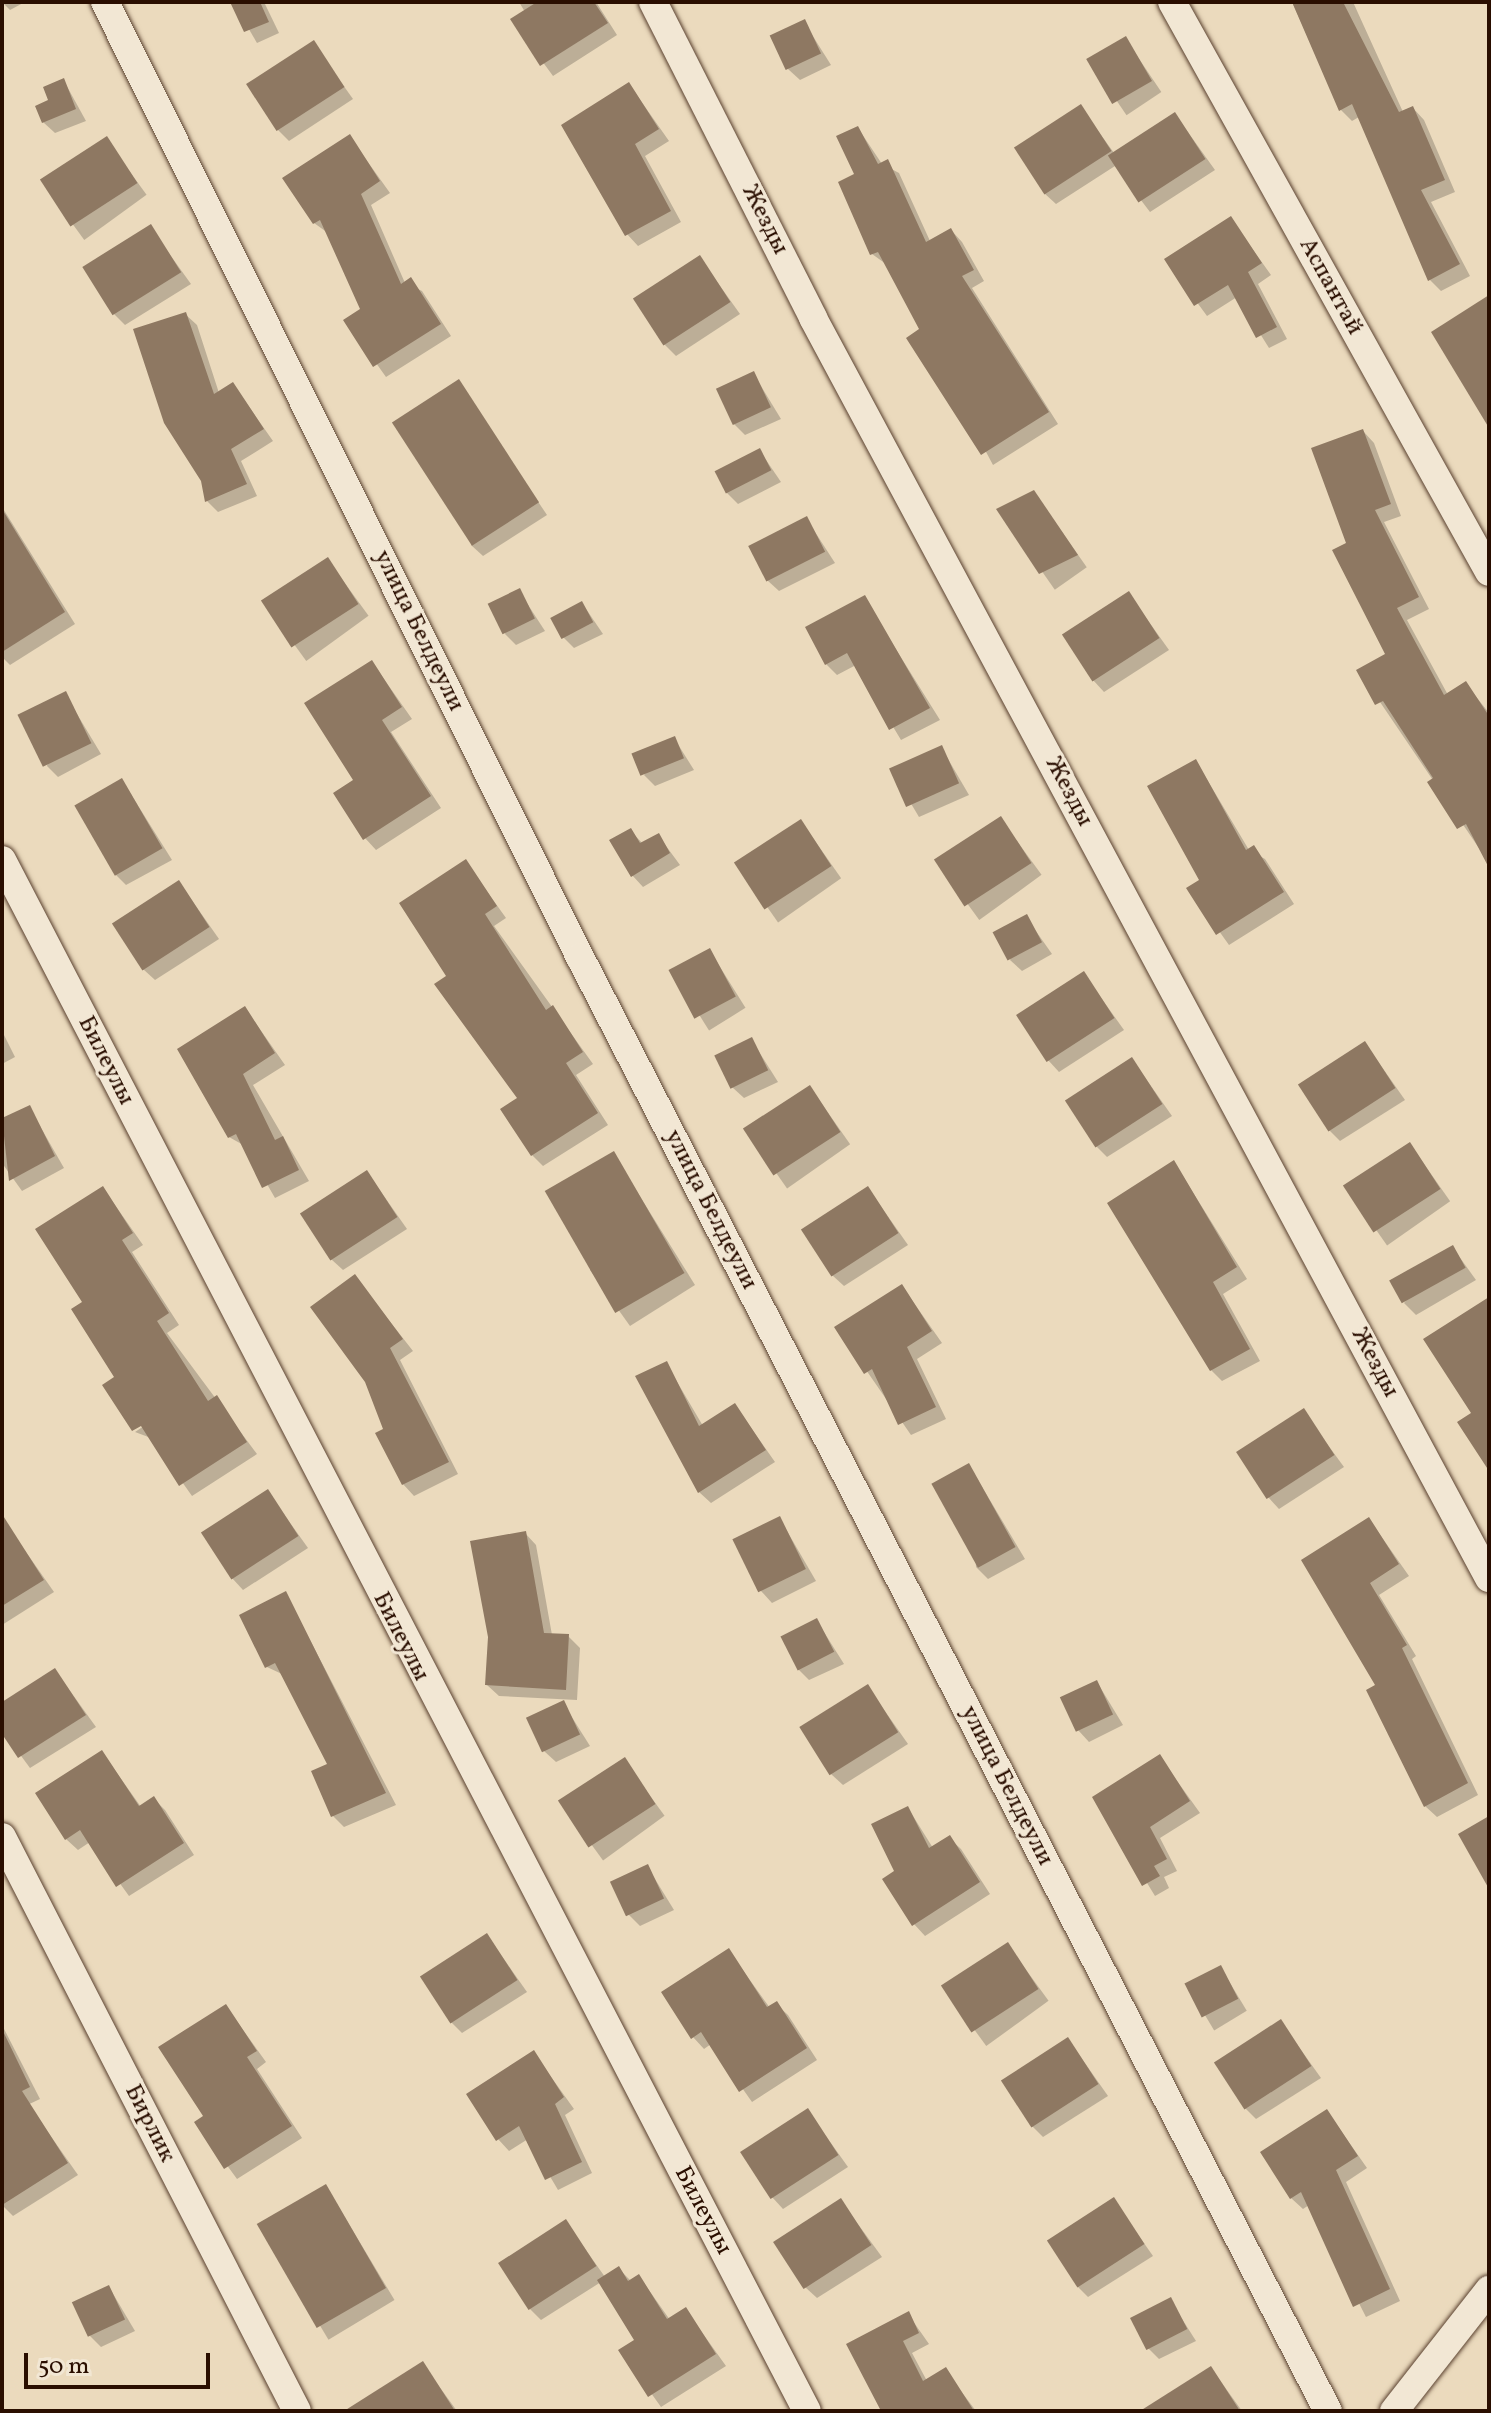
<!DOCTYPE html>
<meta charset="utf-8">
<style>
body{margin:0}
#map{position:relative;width:1491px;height:2413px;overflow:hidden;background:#ebdabd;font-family:Vollkorn,serif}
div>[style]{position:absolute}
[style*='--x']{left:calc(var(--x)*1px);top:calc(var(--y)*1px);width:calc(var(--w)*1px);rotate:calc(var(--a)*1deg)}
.shadow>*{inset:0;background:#0003;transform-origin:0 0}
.building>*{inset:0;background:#8e7862;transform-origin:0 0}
.roads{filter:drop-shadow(0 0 2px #5a412f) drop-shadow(0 0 2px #5a412f)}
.minor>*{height:28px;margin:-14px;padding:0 14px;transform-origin:14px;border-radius:14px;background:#f2e7d4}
span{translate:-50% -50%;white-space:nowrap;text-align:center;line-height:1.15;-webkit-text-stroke:6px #f2e7d4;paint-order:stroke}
.street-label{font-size:24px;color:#2a0e00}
.frame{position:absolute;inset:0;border:4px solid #2a0e00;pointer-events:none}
.scale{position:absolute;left:24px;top:2353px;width:186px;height:36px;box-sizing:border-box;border:4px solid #2a0e00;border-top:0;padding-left:10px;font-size:24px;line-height:28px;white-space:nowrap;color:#2a0e00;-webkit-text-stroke:6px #f2e7d4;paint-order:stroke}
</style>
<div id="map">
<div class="shadow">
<div style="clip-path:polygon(2px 2px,25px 2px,10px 10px)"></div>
<div style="clip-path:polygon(233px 2px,264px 2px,279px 33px,257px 43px)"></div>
<div style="clip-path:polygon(519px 2px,596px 2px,617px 35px,553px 76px,512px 20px,525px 12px)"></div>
<div style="clip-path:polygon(1292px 2px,1353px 2px,1403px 112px,1413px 108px,1424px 120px,1455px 192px,1431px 202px,1470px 276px,1441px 291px,1430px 280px,1359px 117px,1352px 121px,1340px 109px)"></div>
<div style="clip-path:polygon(804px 22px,831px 65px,800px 80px,788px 69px)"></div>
<div style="left:1125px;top:38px;width:65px;height:42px;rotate:56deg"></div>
<div style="clip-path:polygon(313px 43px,353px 99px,289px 141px,277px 129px)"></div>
<div style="clip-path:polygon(64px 81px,86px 121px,55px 133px,43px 122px)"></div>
<div style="clip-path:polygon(629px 84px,669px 141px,645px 156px,681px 222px,638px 246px,627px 234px)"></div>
<div style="clip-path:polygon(1080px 106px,1114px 153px,1175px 114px,1215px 170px,1150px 212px,1115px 166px,1056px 204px,1044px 193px)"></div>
<div style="clip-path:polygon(858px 128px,882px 164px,899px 173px,930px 241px,951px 230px,962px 242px,984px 281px,972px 288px,1058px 424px,993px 465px,886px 264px,872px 254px,857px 175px)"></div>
<div style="clip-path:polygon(350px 137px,390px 193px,371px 205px,405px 283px,422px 291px,451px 336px,386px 377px,346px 321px,363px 310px,328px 233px,314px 223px)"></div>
<div style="left:106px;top:139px;width:69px;height:77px;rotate:54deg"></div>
<div style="clip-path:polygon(1231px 219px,1271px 275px,1258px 284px,1287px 339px,1269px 348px,1237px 297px,1207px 316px,1166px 260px)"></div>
<div style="clip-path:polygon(150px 227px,191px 284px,125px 325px,114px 314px)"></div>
<div style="clip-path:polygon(700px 258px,740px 314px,676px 356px,664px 344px)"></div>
<div style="clip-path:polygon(185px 314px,197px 325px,219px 393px,233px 384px,273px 441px,241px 461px,257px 496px,218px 512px,207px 501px)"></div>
<div style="clip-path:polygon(753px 373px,781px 419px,745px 435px,734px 424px)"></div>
<div style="clip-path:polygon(458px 382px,547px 515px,483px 556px,471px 545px)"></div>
<div style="clip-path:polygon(1363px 431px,1374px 443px,1401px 516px,1384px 522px,1429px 609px,1407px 620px,1448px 695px,1466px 684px,1489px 713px,1489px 863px,1359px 671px,1388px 655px,1348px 544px)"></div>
<div style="clip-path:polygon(760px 451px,781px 482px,738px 504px,726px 492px)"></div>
<div style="left:1034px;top:492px;width:92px;height:39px;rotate:55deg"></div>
<div style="clip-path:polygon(2px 507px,75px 624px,10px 665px,2px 657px)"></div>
<div style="clip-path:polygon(806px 518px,835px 563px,779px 591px,767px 580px)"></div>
<div style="left:328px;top:560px;width:69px;height:77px;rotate:54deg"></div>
<div style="clip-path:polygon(519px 591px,545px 631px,516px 645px,505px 634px)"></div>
<div style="clip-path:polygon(1129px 594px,1169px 650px,1104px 692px,1093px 680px)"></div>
<div style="clip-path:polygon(864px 598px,940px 720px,901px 740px,856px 665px,837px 675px,826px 664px)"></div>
<div style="clip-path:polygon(582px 603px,603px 634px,574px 648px,563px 637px)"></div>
<div style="clip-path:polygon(372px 662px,412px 719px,391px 732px,441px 808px,376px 850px,365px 838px,356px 780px)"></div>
<div style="clip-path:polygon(65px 694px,101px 754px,58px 777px,47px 766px)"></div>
<div style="clip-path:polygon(674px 738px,694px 770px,655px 786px,644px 775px)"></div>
<div style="clip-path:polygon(941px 747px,969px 795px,919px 817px,891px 770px)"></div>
<div style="clip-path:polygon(1196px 761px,1249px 850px,1265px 859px,1294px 904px,1229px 945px,1189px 889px,1202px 881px)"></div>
<div style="clip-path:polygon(122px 780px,172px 860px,126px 885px,115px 874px)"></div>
<div style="left:1001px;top:819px;width:69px;height:77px;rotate:54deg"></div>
<div style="left:801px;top:821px;width:70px;height:77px;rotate:55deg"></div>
<div style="clip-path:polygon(630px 830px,643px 844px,658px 835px,680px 865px,643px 887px,632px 875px)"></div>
<div style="clip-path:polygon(466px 862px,506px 918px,494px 926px,593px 1064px,576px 1075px,608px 1125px,543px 1166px,532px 1155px,520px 1099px,449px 977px)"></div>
<div style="clip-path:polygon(179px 882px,219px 939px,155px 980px,143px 969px)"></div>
<div style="clip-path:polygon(1026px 917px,1052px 954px,1022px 971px,1010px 960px)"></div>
<div style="left:710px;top:951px;width:67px;height:43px;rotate:58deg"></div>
<div style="clip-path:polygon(1084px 974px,1124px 1030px,1059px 1072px,1048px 1060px)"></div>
<div style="clip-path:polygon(245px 1008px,285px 1065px,253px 1085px,309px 1181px,275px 1198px,245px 1146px,229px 1137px)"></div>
<div style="clip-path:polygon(2px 1031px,15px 1057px,2px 1064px)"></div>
<div style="clip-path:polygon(751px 1039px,778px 1082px,744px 1098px,732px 1087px)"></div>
<div style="clip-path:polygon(1365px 1043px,1405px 1100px,1340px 1141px,1329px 1130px)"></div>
<div style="clip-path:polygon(1132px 1059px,1172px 1116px,1107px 1157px,1096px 1146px)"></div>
<div style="left:810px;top:1087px;width:70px;height:77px;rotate:55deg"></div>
<div style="clip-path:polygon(29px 1107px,64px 1168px,22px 1191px,2px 1163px,2px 1120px)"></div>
<div style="left:1410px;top:1144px;width:70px;height:77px;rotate:55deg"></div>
<div style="clip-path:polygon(613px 1153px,695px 1285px,630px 1326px,590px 1270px)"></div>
<div style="clip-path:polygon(1174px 1162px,1247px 1279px,1223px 1294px,1260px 1361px,1222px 1381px,1211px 1370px)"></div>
<div style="clip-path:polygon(367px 1172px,407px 1229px,343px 1270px,331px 1259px)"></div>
<div style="clip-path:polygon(103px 1188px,143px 1245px,132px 1252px,179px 1325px,167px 1333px,257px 1454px,192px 1496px,151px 1438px,135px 1432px,150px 1422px,117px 1377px,85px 1303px)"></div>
<div style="clip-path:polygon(868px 1188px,908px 1245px,844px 1286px,832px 1275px)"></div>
<div style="clip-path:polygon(1453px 1248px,1476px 1280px,1416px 1315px,1404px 1303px)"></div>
<div style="clip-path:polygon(355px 1277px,413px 1351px,400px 1360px,458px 1474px,414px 1496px,403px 1484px,385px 1430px)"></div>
<div style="clip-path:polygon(902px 1286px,942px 1343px,917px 1359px,946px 1419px,911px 1435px,837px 1328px)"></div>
<div style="clip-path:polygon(666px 1363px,703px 1426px,735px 1405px,775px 1462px,711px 1503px,699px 1492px)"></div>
<div style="clip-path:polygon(1303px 1411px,1344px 1467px,1279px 1509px,1268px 1497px)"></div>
<div style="clip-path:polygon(969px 1465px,1025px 1559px,988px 1579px,976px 1567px)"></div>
<div style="clip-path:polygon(268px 1492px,308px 1548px,243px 1590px,232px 1578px)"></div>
<div style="clip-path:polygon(780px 1519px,816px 1581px,772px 1603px,761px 1591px)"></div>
<div style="clip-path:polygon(1369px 1519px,1409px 1576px,1379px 1595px,1416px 1656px,1412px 1659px,1478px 1795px,1437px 1817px,1425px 1806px,1378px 1685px,1304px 1561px)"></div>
<div style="clip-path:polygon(525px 1533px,536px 1545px,552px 1635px,568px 1636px,580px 1648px,577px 1700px,499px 1696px,487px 1685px)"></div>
<div style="clip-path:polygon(14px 1535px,54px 1592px,2px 1625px,2px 1542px)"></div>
<div style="clip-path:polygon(286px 1594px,396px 1805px,344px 1827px,333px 1816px,330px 1765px,284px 1675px,267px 1667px)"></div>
<div style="clip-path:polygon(817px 1621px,844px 1664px,809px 1680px,798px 1669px)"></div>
<div style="clip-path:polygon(55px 1670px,96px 1727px,30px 1768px,2px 1730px,2px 1704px)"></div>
<div style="clip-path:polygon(1097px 1682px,1123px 1725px,1089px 1742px,1078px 1730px)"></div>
<div style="clip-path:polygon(868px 1687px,908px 1744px,843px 1785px,831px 1774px)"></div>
<div style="clip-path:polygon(563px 1703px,590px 1746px,556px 1762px,544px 1751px)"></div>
<div style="clip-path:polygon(102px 1752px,141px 1807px,154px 1799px,165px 1810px,194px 1855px,129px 1896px,90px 1842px,78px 1850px,66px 1839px)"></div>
<div style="clip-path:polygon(1160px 1757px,1200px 1813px,1160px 1838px,1177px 1871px,1164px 1877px,1169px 1888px,1155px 1896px,1095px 1798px)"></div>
<div style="left:624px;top:1760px;width:69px;height:76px;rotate:54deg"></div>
<div style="clip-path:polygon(908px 1808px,933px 1848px,949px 1838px,961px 1849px,990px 1894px,925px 1936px,914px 1924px,896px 1872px)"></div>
<div style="clip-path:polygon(647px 1866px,674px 1910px,640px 1926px,629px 1915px)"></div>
<div style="clip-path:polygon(487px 1935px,527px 1992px,462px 2033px,451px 2022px)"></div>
<div style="left:1008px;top:1945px;width:69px;height:77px;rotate:54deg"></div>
<div style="clip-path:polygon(729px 1951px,770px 2008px,776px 2004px,788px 2015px,817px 2060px,752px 2102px,711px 2044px,704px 2049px,693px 2037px)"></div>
<div style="left:1221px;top:1968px;width:50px;height:38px;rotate:59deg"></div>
<div style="clip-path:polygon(226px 2006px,266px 2062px,257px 2069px,302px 2138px,237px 2179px,196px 2123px,205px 2117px)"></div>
<div style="clip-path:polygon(1281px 2022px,1321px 2078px,1256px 2119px,1245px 2108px)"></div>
<div style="clip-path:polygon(2px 2025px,40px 2099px,2px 2117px)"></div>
<div style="clip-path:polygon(1068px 2039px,1108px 2096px,1043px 2137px,1032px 2126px)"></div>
<div style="clip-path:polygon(534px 2053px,574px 2109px,565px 2115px,592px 2173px,558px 2190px,528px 2139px,509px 2151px,498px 2139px)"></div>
<div style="clip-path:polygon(808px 2111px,848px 2167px,783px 2209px,772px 2197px)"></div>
<div style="clip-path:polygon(1327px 2111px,1367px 2168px,1346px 2182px,1400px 2301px,1366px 2317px,1309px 2205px,1303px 2209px,1291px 2198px)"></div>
<div style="clip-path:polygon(38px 2118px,78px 2175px,13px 2216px,2px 2205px,2px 2141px)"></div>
<div style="left:326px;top:2186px;width:133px;height:77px;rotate:59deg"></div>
<div style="clip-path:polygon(1113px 2199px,1153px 2256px,1088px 2297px,1077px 2286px)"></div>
<div style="clip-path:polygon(841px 2201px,882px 2257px,817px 2298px,805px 2287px)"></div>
<div style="clip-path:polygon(566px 2222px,605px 2277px,619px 2269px,631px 2281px,639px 2276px,670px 2320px,686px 2310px,726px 2366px,661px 2407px,621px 2351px,637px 2341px,601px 2282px,541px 2320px,530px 2309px)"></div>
<div style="clip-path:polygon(109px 2287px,135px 2331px,101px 2347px,90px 2336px)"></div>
<div style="clip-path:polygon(1170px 2300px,1196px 2341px,1159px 2359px,1148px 2348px)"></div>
<div style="clip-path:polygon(908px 2314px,929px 2344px,912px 2353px,927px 2381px,945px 2370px,976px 2411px,885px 2411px)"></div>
<div style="clip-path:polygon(422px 2363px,457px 2411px,362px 2411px)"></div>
<div style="clip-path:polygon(1211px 2368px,1242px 2411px,1147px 2411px)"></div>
</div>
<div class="building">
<div style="clip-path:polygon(230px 2px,260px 2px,269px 22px,244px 32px)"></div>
<div style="clip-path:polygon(537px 2px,594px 2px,608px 23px,540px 66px,510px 19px)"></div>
<div style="clip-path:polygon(1292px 2px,1343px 2px,1399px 112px,1413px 106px,1445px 180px,1421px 190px,1460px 264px,1428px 281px,1352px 104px,1339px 111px)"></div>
<div style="left:805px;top:19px;width:38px;height:39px;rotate:65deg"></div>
<div style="left:1126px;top:36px;width:52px;height:46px;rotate:60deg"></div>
<div style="left:314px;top:40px;width:56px;height:81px;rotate:57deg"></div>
<div style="clip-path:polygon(64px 78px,76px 109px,42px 123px,35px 106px,48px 100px,43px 87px)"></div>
<div style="clip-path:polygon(629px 82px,659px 129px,635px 144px,671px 211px,625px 236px,561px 125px)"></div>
<div style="left:1081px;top:104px;width:56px;height:80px;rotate:57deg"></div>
<div style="left:1175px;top:112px;width:56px;height:80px;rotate:57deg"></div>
<div style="clip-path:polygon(858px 126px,878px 164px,888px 159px,926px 242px,951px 228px,974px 270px,962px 276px,1049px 412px,981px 455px,906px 338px,919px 329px,878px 252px,870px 255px,838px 182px,854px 174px,836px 136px)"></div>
<div style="clip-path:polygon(350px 134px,380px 181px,361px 194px,401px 284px,411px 277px,441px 324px,373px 367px,343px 320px,360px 309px,320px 220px,313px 224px,282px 178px)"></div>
<div style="left:107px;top:136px;width:56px;height:80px;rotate:57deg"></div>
<div style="clip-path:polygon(1231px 216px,1262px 263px,1248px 272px,1277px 327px,1256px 338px,1228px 285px,1194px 306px,1164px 259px)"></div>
<div style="left:151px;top:224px;width:57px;height:81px;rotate:58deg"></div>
<div style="left:700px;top:255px;width:56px;height:80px;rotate:57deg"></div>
<div style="clip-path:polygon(1489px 295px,1489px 428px,1431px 332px)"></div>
<div style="clip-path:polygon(186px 312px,214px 394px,233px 382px,264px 429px,231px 449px,247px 484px,205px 502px,201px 481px,164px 423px,133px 329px)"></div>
<div style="left:754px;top:371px;width:40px;height:42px;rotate:65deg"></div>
<div style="left:459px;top:379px;width:147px;height:80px;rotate:57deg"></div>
<div style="clip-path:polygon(1363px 429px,1391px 504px,1375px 510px,1419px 597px,1397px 608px,1444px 695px,1466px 681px,1489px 716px,1489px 868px,1466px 824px,1457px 829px,1427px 782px,1433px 778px,1383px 701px,1375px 705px,1356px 670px,1385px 654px,1332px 550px,1346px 543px,1311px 448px)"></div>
<div style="left:760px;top:448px;width:25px;height:51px;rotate:63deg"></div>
<div style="clip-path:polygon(1034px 490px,1078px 555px,1039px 574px,996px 509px)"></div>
<div style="clip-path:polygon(2px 509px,65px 612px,2px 652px)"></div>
<div style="left:807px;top:516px;width:40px;height:66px;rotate:63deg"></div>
<div style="left:328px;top:557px;width:56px;height:80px;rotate:57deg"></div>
<div style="left:520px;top:588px;width:34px;height:36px;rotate:64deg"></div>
<div style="left:1129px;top:591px;width:56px;height:80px;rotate:57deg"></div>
<div style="clip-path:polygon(865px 595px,930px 708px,889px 730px,847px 653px,825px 665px,805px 627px)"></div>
<div style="left:582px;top:601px;width:24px;height:36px;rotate:62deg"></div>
<div style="clip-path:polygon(372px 660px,402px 707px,382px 720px,431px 796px,363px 840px,333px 793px,353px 780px,304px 703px)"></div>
<div style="left:66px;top:691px;width:58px;height:54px;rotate:64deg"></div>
<div style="left:675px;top:736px;width:24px;height:47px;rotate:68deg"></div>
<div style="left:942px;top:745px;width:42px;height:58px;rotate:66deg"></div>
<div style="clip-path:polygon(1196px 759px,1246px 850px,1254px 845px,1284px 892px,1216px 935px,1186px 888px,1199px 880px,1147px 786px)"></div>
<div style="left:122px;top:778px;width:81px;height:55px;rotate:60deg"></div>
<div style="left:1001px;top:816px;width:56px;height:80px;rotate:57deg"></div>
<div style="left:801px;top:819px;width:56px;height:80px;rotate:57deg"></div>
<div style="clip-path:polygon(631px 828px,640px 843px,659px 833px,670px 853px,631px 877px,609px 840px)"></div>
<div style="clip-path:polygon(466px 859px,497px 906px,485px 914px,546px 1010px,553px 1005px,583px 1052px,566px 1063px,598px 1113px,531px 1156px,500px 1109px,517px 1098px,434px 984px,446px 976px,399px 903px)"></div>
<div style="left:179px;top:880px;width:56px;height:80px;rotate:57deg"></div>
<div style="left:1027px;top:914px;width:32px;height:39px;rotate:62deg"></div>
<div style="left:710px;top:948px;width:55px;height:47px;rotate:62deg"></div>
<div style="left:1084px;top:971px;width:56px;height:81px;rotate:57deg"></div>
<div style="clip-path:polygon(245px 1006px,275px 1053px,243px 1074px,275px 1140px,283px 1136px,299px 1170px,262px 1188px,236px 1134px,228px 1138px,177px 1049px)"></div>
<div style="left:752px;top:1037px;width:37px;height:42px;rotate:64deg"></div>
<div style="left:1365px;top:1041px;width:56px;height:80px;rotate:57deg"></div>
<div style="left:1132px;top:1057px;width:56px;height:80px;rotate:57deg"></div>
<div style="left:810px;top:1085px;width:56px;height:80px;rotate:57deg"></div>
<div style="clip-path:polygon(30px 1105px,55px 1156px,9px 1181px,2px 1118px)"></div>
<div style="left:1410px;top:1142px;width:56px;height:80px;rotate:57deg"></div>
<div style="left:614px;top:1151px;width:141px;height:80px;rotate:60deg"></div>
<div style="clip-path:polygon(1174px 1160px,1237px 1267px,1213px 1282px,1250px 1349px,1210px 1371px,1107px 1203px)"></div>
<div style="left:367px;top:1170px;width:56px;height:80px;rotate:57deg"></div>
<div style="clip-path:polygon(103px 1186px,133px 1233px,122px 1240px,169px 1313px,157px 1321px,208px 1401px,217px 1395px,247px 1442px,179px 1486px,141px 1426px,132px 1431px,102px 1385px,114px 1377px,71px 1309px,82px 1302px,35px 1229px)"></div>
<div style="left:868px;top:1186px;width:56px;height:80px;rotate:57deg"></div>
<div style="left:1453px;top:1245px;width:26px;height:73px;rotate:61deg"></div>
<div style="clip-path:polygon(355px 1274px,403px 1339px,390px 1348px,449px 1462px,402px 1485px,375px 1433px,383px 1429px,365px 1382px,310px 1307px)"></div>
<div style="clip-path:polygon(902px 1284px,932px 1331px,907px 1347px,936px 1407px,898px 1425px,872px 1369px,864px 1374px,834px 1327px)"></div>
<div style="clip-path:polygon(1489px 1297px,1489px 1471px,1457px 1422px,1471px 1413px,1423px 1339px)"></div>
<div style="clip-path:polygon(667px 1361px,699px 1426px,735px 1403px,766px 1450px,698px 1493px,635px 1376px)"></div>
<div style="left:1304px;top:1408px;width:56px;height:81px;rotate:57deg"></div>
<div style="left:969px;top:1463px;width:96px;height:43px;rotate:61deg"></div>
<div style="left:268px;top:1489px;width:56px;height:80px;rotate:57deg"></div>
<div style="clip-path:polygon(2px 1514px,44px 1580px,2px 1606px)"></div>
<div style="left:780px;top:1516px;width:59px;height:53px;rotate:64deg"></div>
<div style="clip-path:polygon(1369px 1517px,1399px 1564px,1370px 1583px,1407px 1645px,1402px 1648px,1468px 1783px,1424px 1807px,1366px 1690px,1375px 1685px,1301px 1560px)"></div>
<div style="clip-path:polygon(526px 1531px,544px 1633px,569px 1634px,566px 1690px,485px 1685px,488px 1637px,470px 1541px)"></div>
<div style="clip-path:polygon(286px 1591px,386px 1793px,331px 1817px,311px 1771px,327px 1764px,275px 1663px,265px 1668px,239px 1615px)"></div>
<div style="left:817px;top:1618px;width:38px;height:41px;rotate:63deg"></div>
<div style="clip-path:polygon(55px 1668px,86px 1715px,18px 1758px,2px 1734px,2px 1702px)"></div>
<div style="left:1097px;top:1680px;width:38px;height:41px;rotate:65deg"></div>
<div style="left:868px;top:1684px;width:57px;height:81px;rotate:58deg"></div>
<div style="left:564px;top:1700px;width:38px;height:42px;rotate:65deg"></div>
<div style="clip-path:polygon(102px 1750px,139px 1806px,154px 1796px,184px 1843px,116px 1887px,80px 1830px,65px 1840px,35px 1793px)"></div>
<div style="clip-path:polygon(1160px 1754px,1190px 1801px,1150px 1827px,1167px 1859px,1154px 1866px,1160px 1876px,1142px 1886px,1092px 1797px)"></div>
<div style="left:625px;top:1757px;width:56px;height:80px;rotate:57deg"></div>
<div style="clip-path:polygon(908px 1806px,929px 1848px,950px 1835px,980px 1882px,912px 1926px,882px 1879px,894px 1871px,871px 1824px)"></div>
<div style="clip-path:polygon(1489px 1816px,1489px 1889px,1458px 1834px)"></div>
<div style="left:648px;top:1864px;width:38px;height:42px;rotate:65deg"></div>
<div style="left:487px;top:1933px;width:56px;height:80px;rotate:57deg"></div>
<div style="left:1008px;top:1942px;width:56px;height:80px;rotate:57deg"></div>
<div style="clip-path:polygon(729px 1948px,767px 2007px,777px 2001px,807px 2048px,739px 2092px,701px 2032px,691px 2039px,661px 1992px)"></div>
<div style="left:1221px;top:1965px;width:38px;height:41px;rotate:63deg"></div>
<div style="clip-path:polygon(226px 2004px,257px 2051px,247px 2057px,292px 2126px,224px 2169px,194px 2122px,203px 2116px,158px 2047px)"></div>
<div style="left:1281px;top:2019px;width:56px;height:80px;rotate:57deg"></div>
<div style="clip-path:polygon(2px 2029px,30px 2087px,22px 2091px,68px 2163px,2px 2205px)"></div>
<div style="left:1068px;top:2037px;width:56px;height:80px;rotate:57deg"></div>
<div style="clip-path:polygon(534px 2050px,564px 2097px,555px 2104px,582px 2162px,545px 2180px,519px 2126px,496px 2141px,466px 2094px)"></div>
<div style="left:808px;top:2108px;width:56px;height:81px;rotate:57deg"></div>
<div style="clip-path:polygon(1327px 2109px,1358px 2156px,1336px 2170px,1390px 2289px,1353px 2307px,1301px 2192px,1290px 2199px,1260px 2152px)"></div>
<div style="left:326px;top:2184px;width:120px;height:80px;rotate:60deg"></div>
<div style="left:1114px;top:2197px;width:56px;height:80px;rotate:57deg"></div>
<div style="left:841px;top:2198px;width:56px;height:81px;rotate:57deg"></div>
<div style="left:566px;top:2219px;width:56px;height:81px;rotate:57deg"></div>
<div style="clip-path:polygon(619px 2266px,628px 2281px,639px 2274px,667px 2319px,686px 2307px,716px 2354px,648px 2397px,618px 2350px,634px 2340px,597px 2280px)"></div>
<div style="left:109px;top:2285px;width:38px;height:41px;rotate:65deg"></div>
<div style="left:1171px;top:2297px;width:36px;height:46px;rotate:63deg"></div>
<div style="clip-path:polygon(909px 2311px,919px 2333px,903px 2341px,923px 2381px,946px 2367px,974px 2411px,881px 2411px,846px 2344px)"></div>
<div style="clip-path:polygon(423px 2361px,455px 2411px,344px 2411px)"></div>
<div style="clip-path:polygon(1211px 2366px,1240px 2411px,1140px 2411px)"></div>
</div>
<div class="roads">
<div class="minor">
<div style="--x:105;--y:2;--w:1067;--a:63.56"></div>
<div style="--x:580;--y:957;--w:1635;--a:62.78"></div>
<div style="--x:653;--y:2;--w:354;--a:63.1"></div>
<div style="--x:813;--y:318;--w:1430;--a:61.79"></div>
<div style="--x:1172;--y:2;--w:652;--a:60.92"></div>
<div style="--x:2;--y:860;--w:1747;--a:62.57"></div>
<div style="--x:2;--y:1837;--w:645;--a:62.8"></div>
<div style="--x:1394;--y:2411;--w:154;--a:-51.9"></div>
</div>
</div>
<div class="street-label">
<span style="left:764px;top:220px;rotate:63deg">Жезды</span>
<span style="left:1330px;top:287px;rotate:61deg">Аспантай</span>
<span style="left:418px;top:631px;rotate:64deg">улица Белдеули</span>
<span style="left:1068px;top:792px;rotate:62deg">Жезды</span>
<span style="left:105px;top:1061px;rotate:63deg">Билеулы</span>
<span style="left:710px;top:1210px;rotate:63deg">улица Белдеули</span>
<span style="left:1374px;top:1363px;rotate:62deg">Жезды</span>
<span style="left:400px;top:1637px;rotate:63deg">Билеулы</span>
<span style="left:1006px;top:1786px;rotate:63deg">улица Белдеули</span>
<span style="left:149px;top:2124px;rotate:63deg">Бирлик</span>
<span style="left:702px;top:2211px;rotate:62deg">Билеулы</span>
</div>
<div class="frame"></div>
<div class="scale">50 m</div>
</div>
